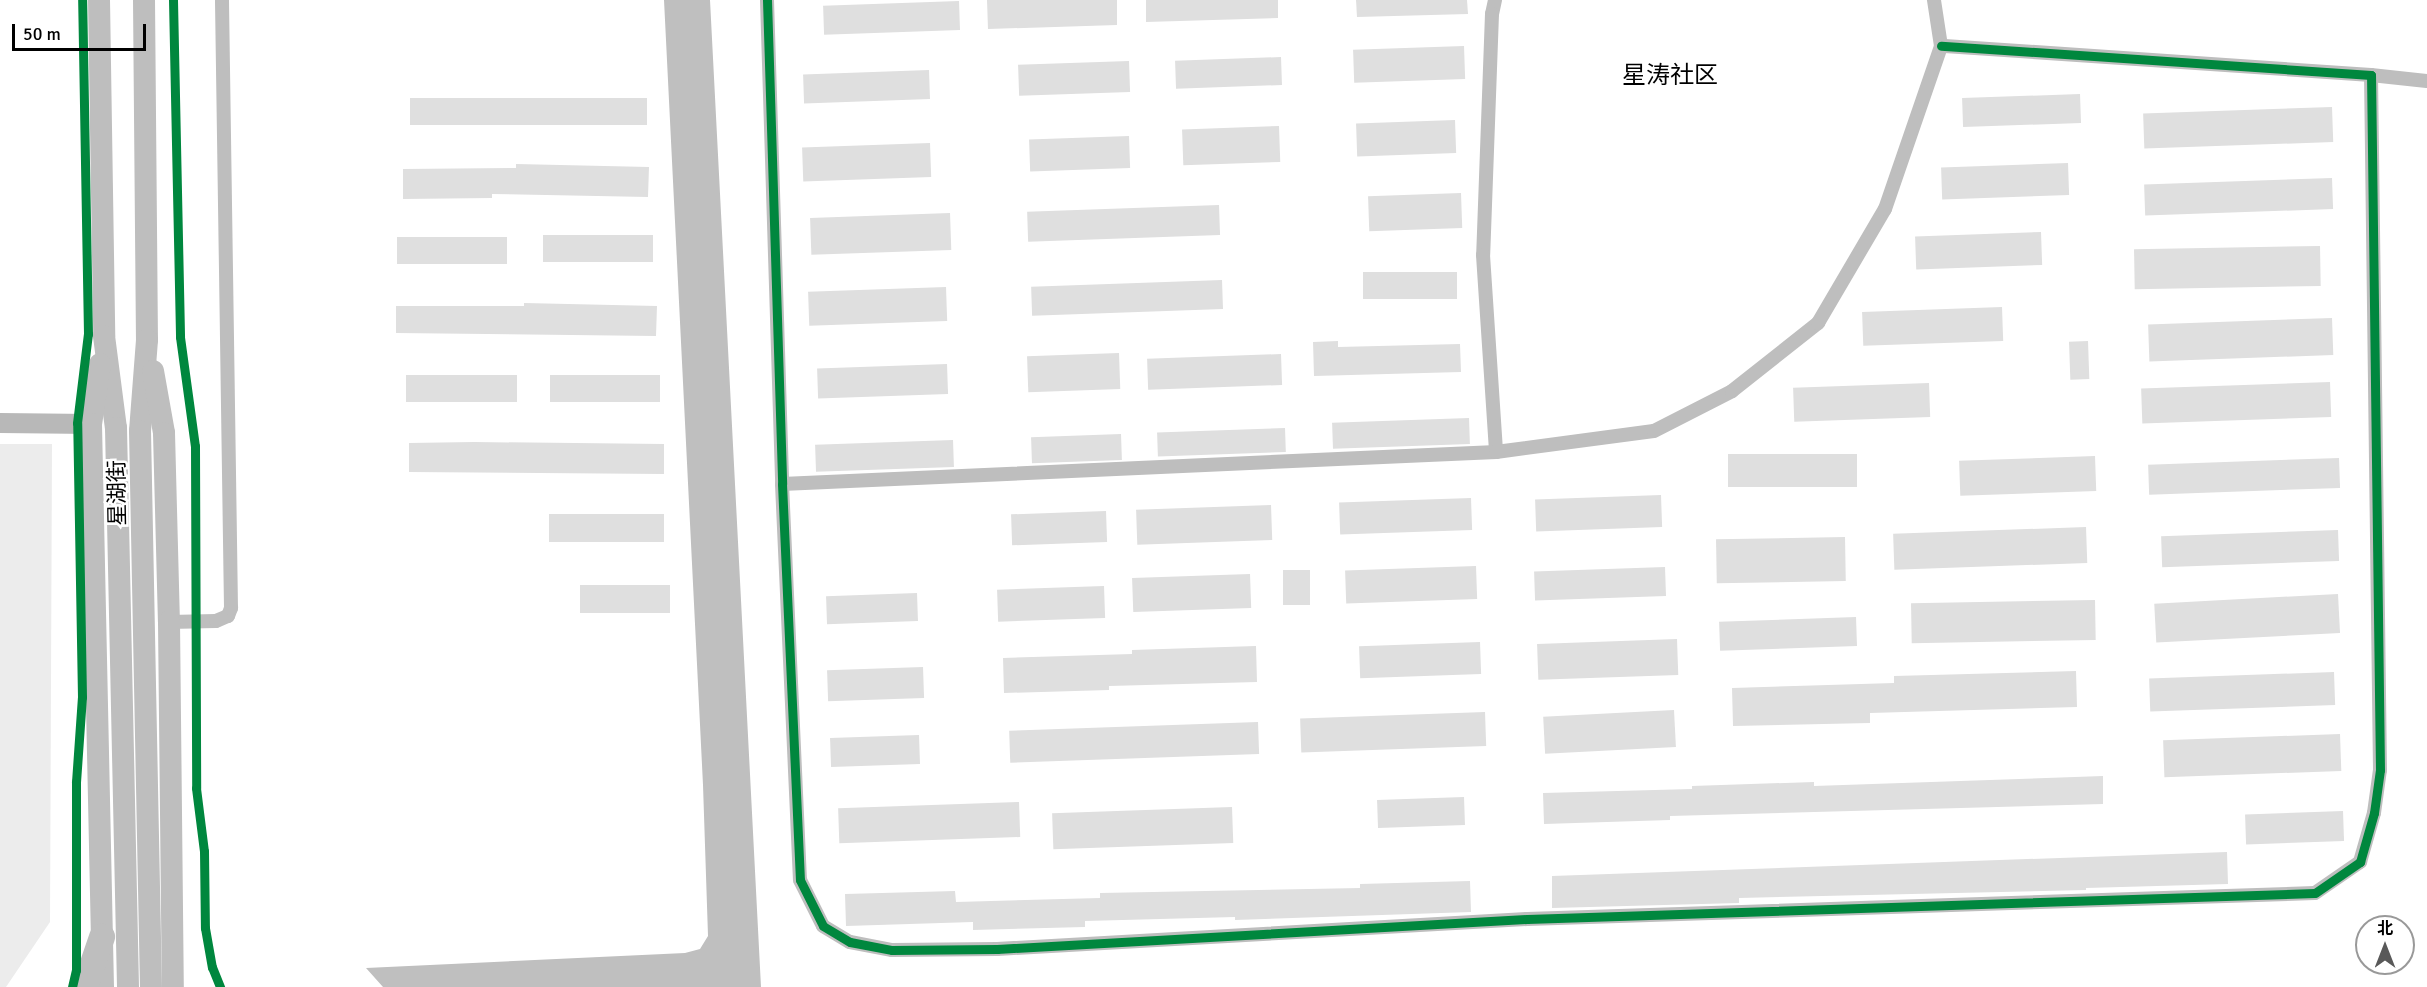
<!DOCTYPE html>
<meta charset="utf-8">
<style>
body{margin:0}
#map{position:relative;width:2427px;height:987px;overflow:hidden;background:#fff;font-family:Signika,"Noto Sans SC",sans-serif}
div>[style]{position:absolute}
[style*='--x']{left:calc(var(--x)*1px);top:calc(var(--y)*1px);width:calc(var(--w)*1px);rotate:calc(var(--a)*1deg)}
.green>*{inset:0;background:#ececec}
.water>*{inset:0;background:#bfbfbf}
.building>*{inset:0;background:#dfdfdf;transform-origin:0 0}
.street>*{height:14px;margin:-7px;padding:0 7px;transform-origin:7px;border-radius:7px;background:#bebebe}
.secondary>*{height:20px;margin:-10px;padding:0 10px;transform-origin:10px;border-radius:10px;background:#b8b8b8}
.primary>*{height:22px;margin:-11px;padding:0 11px;transform-origin:11px;border-radius:11px;background:#bebebe}
.highway>*{height:26px;margin:-13px;padding:0 13px;transform-origin:13px;border-radius:13px;background:#bebebe}
.cycleway>*{height:9px;margin:-4.5px;padding:0 4.5px;transform-origin:4.5px;border-radius:4.5px;background:#00873e}
span{translate:-50% -50%;white-space:nowrap;text-align:center;line-height:1.15;-webkit-text-stroke:5px #fff;paint-order:stroke}
.street-label{font-size:22px;color:#000}
.neighbourhood-label{font-size:24px;color:#000}
.north{position:absolute;left:2355px;top:915px;width:60px;height:60px;box-sizing:border-box;background:#fff;border:2px solid #999;border-radius:50%;rotate:0deg;font-size:16px;font-weight:700;line-height:24px;text-align:center;color:#000}
.north::after{content:'';display:block;margin:auto;width:21px;height:27px;background:#595959;clip-path:polygon(50% 0,100% 100%,50% 72%,0 100%)}
.scale{position:absolute;left:12px;top:24px;width:134px;height:27px;box-sizing:border-box;border:3px solid #000;border-top:0;padding-left:8px;font-size:18px;line-height:21px;white-space:nowrap;color:#000;-webkit-text-stroke:4px #fff;paint-order:stroke}
</style>
<div id="map">
<div class="green">
<div style="clip-path:polygon(0 444px,52px 444px,50px 922px,6px 987px,0 987px)"></div>
</div>
<div class="water">
<div style="clip-path:polygon(664px 0,710px 0,761px 987px,383px 987px,366px 968px,685px 953px,700px 949px,708px 936px,703px 785px)"></div>
</div>
<div class="building">
<div style="clip-path:polygon(987px 0,1117px 0,1117px 25px,988px 29px)"></div>
<div style="clip-path:polygon(1146px 0,1278px 0,1278px 18px,1146px 22px)"></div>
<div style="clip-path:polygon(1356px 0,1467px 0,1468px 14px,1357px 17px)"></div>
<div style="left:959px;top:1px;width:29px;height:136px;rotate:88deg"></div>
<div style="left:1464px;top:46px;width:33px;height:111px;rotate:88deg"></div>
<div style="left:1281px;top:57px;width:28px;height:106px;rotate:88deg"></div>
<div style="left:1129px;top:61px;width:31px;height:111px;rotate:88deg"></div>
<div style="left:929px;top:70px;width:29px;height:126px;rotate:88deg"></div>
<div style="left:2080px;top:94px;width:29px;height:118px;rotate:88deg"></div>
<div style="left:647px;top:98px;width:27px;height:237px;rotate:90deg"></div>
<div style="left:2332px;top:107px;width:35px;height:189px;rotate:88deg"></div>
<div style="left:1455px;top:120px;width:33px;height:99px;rotate:88deg"></div>
<div style="left:1279px;top:126px;width:36px;height:97px;rotate:88deg"></div>
<div style="left:1129px;top:136px;width:32px;height:100px;rotate:88deg"></div>
<div style="left:930px;top:143px;width:34px;height:128px;rotate:88deg"></div>
<div style="left:2068px;top:163px;width:32px;height:127px;rotate:88deg"></div>
<div style="clip-path:polygon(516px 164px,649px 167px,648px 197px,492px 194px,492px 198px,403px 199px,403px 169px,516px 168px)"></div>
<div style="left:2332px;top:178px;width:31px;height:188px;rotate:88deg"></div>
<div style="left:1461px;top:193px;width:35px;height:93px;rotate:88deg"></div>
<div style="left:1219px;top:205px;width:30px;height:192px;rotate:88deg"></div>
<div style="left:950px;top:213px;width:37px;height:140px;rotate:88deg"></div>
<div style="left:2041px;top:232px;width:33px;height:126px;rotate:88deg"></div>
<div style="left:543px;top:235px;width:110px;height:27px"></div>
<div style="left:397px;top:237px;width:110px;height:27px"></div>
<div style="left:2320px;top:246px;width:40px;height:186px;rotate:89deg"></div>
<div style="left:1457px;top:272px;width:27px;height:94px;rotate:90deg"></div>
<div style="left:1222px;top:280px;width:29px;height:191px;rotate:88deg"></div>
<div style="left:946px;top:287px;width:34px;height:138px;rotate:88deg"></div>
<div style="clip-path:polygon(524px 303px,657px 306px,656px 336px,396px 333px,396px 306px,524px 306px)"></div>
<div style="left:2002px;top:307px;width:34px;height:140px;rotate:88deg"></div>
<div style="left:2332px;top:318px;width:37px;height:184px;rotate:88deg"></div>
<div style="clip-path:polygon(1338px 341px,1338px 347px,1460px 344px,1461px 372px,1314px 376px,1313px 342px)"></div>
<div style="left:2088px;top:341px;width:38px;height:19px;rotate:88deg"></div>
<div style="left:1119px;top:353px;width:36px;height:92px;rotate:88deg"></div>
<div style="left:1281px;top:354px;width:31px;height:134px;rotate:88deg"></div>
<div style="left:947px;top:364px;width:30px;height:130px;rotate:88deg"></div>
<div style="left:406px;top:375px;width:111px;height:27px"></div>
<div style="left:550px;top:375px;width:110px;height:27px"></div>
<div style="left:2330px;top:382px;width:35px;height:189px;rotate:88deg"></div>
<div style="left:1929px;top:383px;width:34px;height:136px;rotate:88deg"></div>
<div style="left:1469px;top:418px;width:26px;height:137px;rotate:88deg"></div>
<div style="left:1285px;top:428px;width:24px;height:128px;rotate:88deg"></div>
<div style="left:1121px;top:434px;width:26px;height:90px;rotate:88deg"></div>
<div style="left:953px;top:440px;width:27px;height:138px;rotate:88deg"></div>
<div style="clip-path:polygon(474px 442px,664px 444px,664px 474px,409px 472px,409px 443px)"></div>
<div style="left:1857px;top:454px;width:33px;height:129px;rotate:90deg"></div>
<div style="left:2095px;top:456px;width:35px;height:136px;rotate:88deg"></div>
<div style="left:2339px;top:458px;width:30px;height:191px;rotate:88deg"></div>
<div style="left:1661px;top:495px;width:32px;height:126px;rotate:88deg"></div>
<div style="left:1471px;top:498px;width:32px;height:132px;rotate:88deg"></div>
<div style="left:1271px;top:505px;width:35px;height:135px;rotate:88deg"></div>
<div style="left:1106px;top:511px;width:31px;height:95px;rotate:88deg"></div>
<div style="left:549px;top:514px;width:115px;height:28px"></div>
<div style="left:2086px;top:527px;width:36px;height:193px;rotate:88deg"></div>
<div style="left:2338px;top:530px;width:31px;height:177px;rotate:88deg"></div>
<div style="left:1845px;top:537px;width:44px;height:129px;rotate:89deg"></div>
<div style="left:1476px;top:566px;width:33px;height:131px;rotate:88deg"></div>
<div style="left:1665px;top:567px;width:29px;height:131px;rotate:88deg"></div>
<div style="left:1283px;top:570px;width:27px;height:35px"></div>
<div style="left:1250px;top:574px;width:34px;height:118px;rotate:88deg"></div>
<div style="left:580px;top:585px;width:90px;height:28px"></div>
<div style="left:1104px;top:586px;width:32px;height:107px;rotate:88deg"></div>
<div style="left:917px;top:593px;width:28px;height:91px;rotate:88deg"></div>
<div style="left:2338px;top:594px;width:39px;height:184px;rotate:87deg"></div>
<div style="left:2095px;top:600px;width:40px;height:184px;rotate:89deg"></div>
<div style="left:1856px;top:617px;width:29px;height:137px;rotate:88deg"></div>
<div style="left:1677px;top:639px;width:36px;height:140px;rotate:88deg"></div>
<div style="left:1480px;top:642px;width:32px;height:121px;rotate:88deg"></div>
<div style="clip-path:polygon(1256px 646px,1257px 682px,1109px 686px,1109px 690px,1004px 693px,1003px 658px,1132px 654px,1132px 650px)"></div>
<div style="left:923px;top:667px;width:31px;height:96px;rotate:88deg"></div>
<div style="clip-path:polygon(2076px 671px,2077px 707px,1870px 713px,1870px 723px,1733px 726px,1732px 688px,1894px 683px,1894px 676px)"></div>
<div style="left:2334px;top:672px;width:33px;height:185px;rotate:88deg"></div>
<div style="left:1674px;top:710px;width:37px;height:131px;rotate:87deg"></div>
<div style="left:1485px;top:712px;width:34px;height:185px;rotate:88deg"></div>
<div style="left:1258px;top:722px;width:32px;height:249px;rotate:88deg"></div>
<div style="left:2340px;top:734px;width:37px;height:177px;rotate:88deg"></div>
<div style="left:919px;top:735px;width:29px;height:89px;rotate:88deg"></div>
<div style="clip-path:polygon(2103px 776px,2103px 804px,1670px 816px,1670px 820px,1544px 824px,1543px 793px,1692px 789px,1692px 786px,1814px 782px,1814px 786px)"></div>
<div style="left:1464px;top:797px;width:28px;height:87px;rotate:88deg"></div>
<div style="left:1019px;top:802px;width:35px;height:181px;rotate:88deg"></div>
<div style="left:1232px;top:807px;width:36px;height:180px;rotate:88deg"></div>
<div style="left:2343px;top:811px;width:30px;height:98px;rotate:88deg"></div>
<div style="clip-path:polygon(2227px 852px,2228px 884px,2086px 888px,2086px 890px,1739px 898px,1739px 903px,1552px 908px,1552px 876px)"></div>
<div style="clip-path:polygon(1470px 881px,1471px 912px,1235px 920px,1235px 917px,1085px 921px,1085px 927px,973px 930px,973px 922px,846px 926px,845px 894px,955px 891px,956px 902px,1100px 898px,1100px 893px,1360px 888px,1360px 884px)"></div>
</div>
<div class="street">
<div style="--x:767;--y:0;--w:484;--a:88.2"></div>
<div style="--x:782;--y:484;--w:396;--a:87.4"></div>
<div style="--x:800;--y:880;--w:51;--a:63.4"></div>
<div style="--x:823;--y:926;--w:31;--a:31"></div>
<div style="--x:850;--y:942;--w:43;--a:10.8"></div>
<div style="--x:892;--y:950;--w:105;--a:-0.5"></div>
<div style="--x:997;--y:949;--w:531;--a:-3.24"></div>
<div style="--x:1527;--y:919;--w:788;--a:-1.89"></div>
<div style="--x:2315;--y:893;--w:55;--a:-34.6"></div>
<div style="--x:2360;--y:862;--w:51;--a:-74.1"></div>
<div style="--x:2374;--y:813;--w:43;--a:-82.1"></div>
<div style="--x:2380;--y:770;--w:695;--a:-90.74"></div>
<div style="--x:2371;--y:75;--w:431;--a:-176.1"></div>
<div style="--x:1495;--y:0;--w:14;--a:102"></div>
<div style="--x:1492;--y:14;--w:241;--a:92.1"></div>
<div style="--x:1483;--y:255;--w:197;--a:86.2"></div>
<div style="--x:2371;--y:75;--w:56;--a:6.1"></div>
<div style="--x:782;--y:484;--w:715;--a:-2.57"></div>
<div style="--x:1496;--y:452;--w:159;--a:-7.6"></div>
<div style="--x:1654;--y:431;--w:88;--a:-27.1"></div>
<div style="--x:1732;--y:391;--w:110;--a:-38.3"></div>
<div style="--x:1818;--y:323;--w:132;--a:-59.6"></div>
<div style="--x:1885;--y:209;--w:172;--a:-71"></div>
<div style="--x:1941;--y:46;--w:47;--a:-98.7"></div>
<div style="--x:169;--y:622;--w:47;--a:-1.2"></div>
<div style="--x:216;--y:621;--w:13;--a:-23"></div>
<div style="--x:228;--y:616;--w:9;--a:-69"></div>
<div style="--x:231;--y:608;--w:608;--a:-90.85"></div>
</div>
<div class="secondary">
<div style="--x:0;--y:423;--w:91;--a:0.6"></div>
</div>
<div class="primary">
<div style="--x:99;--y:0;--w:336;--a:89.1"></div>
<div style="--x:104;--y:336;--w:93;--a:82.6"></div>
<div style="--x:116;--y:428;--w:559;--a:88.77"></div>
<div style="--x:144;--y:0;--w:340;--a:89.5"></div>
<div style="--x:147;--y:340;--w:91;--a:94.4"></div>
<div style="--x:140;--y:431;--w:556;--a:88.87"></div>
<div style="--x:100;--y:364;--w:61;--a:98.5"></div>
<div style="--x:91;--y:424;--w:563;--a:88.78"></div>
<div style="--x:153;--y:371;--w:63;--a:79.9"></div>
<div style="--x:164;--y:433;--w:189;--a:88.5"></div>
<div style="--x:169;--y:622;--w:365;--a:89.4"></div>
</div>
<div class="highway">
<div style="--x:85;--y:987;--w:53;--a:-71.2"></div>
</div>
<div class="cycleway">
<div style="--x:173;--y:0;--w:337;--a:88.8"></div>
<div style="--x:180;--y:337;--w:110;--a:82.2"></div>
<div style="--x:195;--y:446;--w:342;--a:89.8"></div>
<div style="--x:196;--y:788;--w:64;--a:82.8"></div>
<div style="--x:204;--y:851;--w:77;--a:89.3"></div>
<div style="--x:205;--y:928;--w:40;--a:80"></div>
<div style="--x:212;--y:967;--w:22;--a:68"></div>
<div style="--x:767;--y:0;--w:484;--a:88.2"></div>
<div style="--x:782;--y:484;--w:396;--a:87.4"></div>
<div style="--x:800;--y:880;--w:51;--a:63.4"></div>
<div style="--x:823;--y:926;--w:31;--a:31"></div>
<div style="--x:850;--y:942;--w:43;--a:10.8"></div>
<div style="--x:892;--y:950;--w:105;--a:-0.5"></div>
<div style="--x:997;--y:949;--w:531;--a:-3.24"></div>
<div style="--x:1527;--y:919;--w:788;--a:-1.89"></div>
<div style="--x:2315;--y:893;--w:55;--a:-34.6"></div>
<div style="--x:2360;--y:862;--w:51;--a:-74.1"></div>
<div style="--x:2374;--y:813;--w:43;--a:-82.1"></div>
<div style="--x:2380;--y:770;--w:695;--a:-90.74"></div>
<div style="--x:2371;--y:75;--w:431;--a:-176.1"></div>
<div style="--x:72;--y:987;--w:17;--a:-77"></div>
<div style="--x:76;--y:970;--w:188;--a:-90"></div>
<div style="--x:76;--y:782;--w:85;--a:-86"></div>
<div style="--x:82;--y:697;--w:274;--a:-91"></div>
<div style="--x:77;--y:423;--w:90;--a:-83"></div>
<div style="--x:88;--y:334;--w:334;--a:-91"></div>
</div>
<div class="street-label">
<span style="left:117px;top:493px;rotate:-91deg">星湖街</span>
</div>
<div class="neighbourhood-label">
<span style="left:1670px;top:76px">星涛社区</span>
</div>
<div class="north">北</div>
<div class="scale">50 m</div>
</div>
